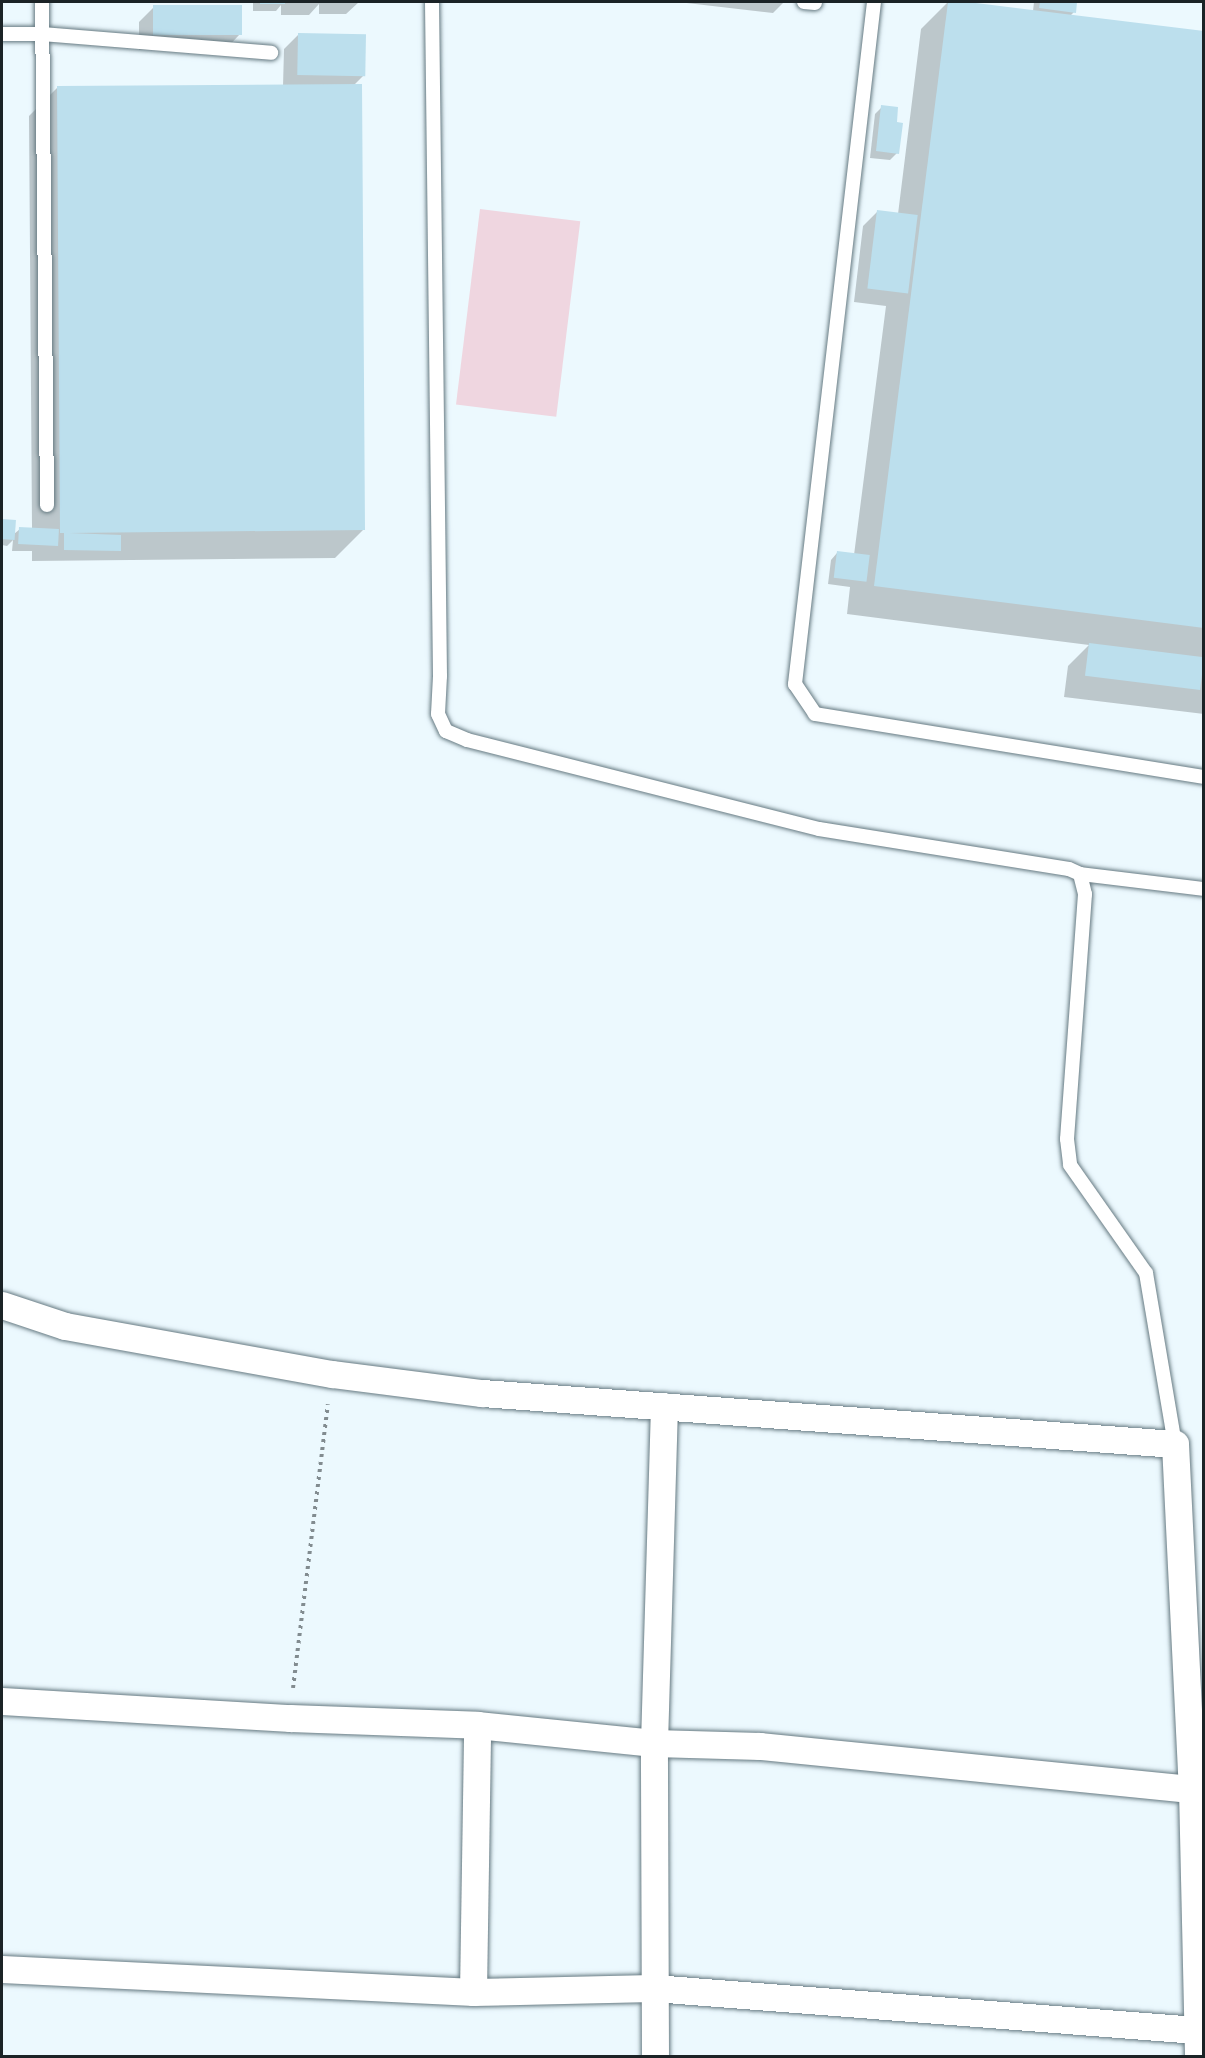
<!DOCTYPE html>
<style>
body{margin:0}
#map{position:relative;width:1205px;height:2058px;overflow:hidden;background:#ecf9fe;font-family:Signika,sans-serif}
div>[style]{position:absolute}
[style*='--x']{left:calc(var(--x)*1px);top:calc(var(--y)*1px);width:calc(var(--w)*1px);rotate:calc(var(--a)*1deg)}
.green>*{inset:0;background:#efd6e0;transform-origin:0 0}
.shadow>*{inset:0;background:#0003}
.building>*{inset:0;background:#bcdfed;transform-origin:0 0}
.path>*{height:4px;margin-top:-2px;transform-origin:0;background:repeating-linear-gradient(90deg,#828c90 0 3px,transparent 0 7.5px)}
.roads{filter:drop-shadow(0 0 2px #667a82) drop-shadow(0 0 2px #667a82)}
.service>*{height:14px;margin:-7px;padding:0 7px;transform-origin:7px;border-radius:7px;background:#fff}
.minor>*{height:27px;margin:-13.5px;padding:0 13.5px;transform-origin:13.5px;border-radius:13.5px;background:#fff}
span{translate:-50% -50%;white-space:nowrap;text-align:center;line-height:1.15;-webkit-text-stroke:5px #ecf9fe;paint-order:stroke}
.frame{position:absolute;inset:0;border:3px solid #1b2326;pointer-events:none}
</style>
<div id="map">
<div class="green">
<div style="left:480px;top:209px;width:101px;height:197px;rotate:7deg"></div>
</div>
<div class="shadow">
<div style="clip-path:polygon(253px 2px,359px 2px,346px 14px,319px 14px,319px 4px,309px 15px,281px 15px,281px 5px,276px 11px,253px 11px)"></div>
<div style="clip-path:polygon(678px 2px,784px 2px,773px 13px)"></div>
<div style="clip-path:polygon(948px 2px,1033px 11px,1034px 2px,1075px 2px,1074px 12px,1070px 16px,1204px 33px,1204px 714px,1064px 697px,1068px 666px,1089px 645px,847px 614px,850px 587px,828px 584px,831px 560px,837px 553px,854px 555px,886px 306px,854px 302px,863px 226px,878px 211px,898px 214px,921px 29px)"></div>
<div style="clip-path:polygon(153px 8px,240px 34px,226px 49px,139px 50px,139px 22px)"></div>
<div style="clip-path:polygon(299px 34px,363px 76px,354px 85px,363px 530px,335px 558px,32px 561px,32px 551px,12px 551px,13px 540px,7px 546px,2px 545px,2px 521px,15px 521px,14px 534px,20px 529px,32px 529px,29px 116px,57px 88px,283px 86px,284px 49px)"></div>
<div style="clip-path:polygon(882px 107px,897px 153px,890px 160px,870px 158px,875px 114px)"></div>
</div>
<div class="building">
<div style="left:260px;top:2px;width:25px;height:2px"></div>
<div style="clip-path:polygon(948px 2px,968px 2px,1204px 31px,1204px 628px,874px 586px)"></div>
<div style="clip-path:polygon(1040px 2px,1077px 2px,1076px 13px,1039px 8px)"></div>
<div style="left:242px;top:5px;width:30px;height:89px;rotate:90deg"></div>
<div style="left:298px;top:33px;width:68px;height:42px;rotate:1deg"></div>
<div style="clip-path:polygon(362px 84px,365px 530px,69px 533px,121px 535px,121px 551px,64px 550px,64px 533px,60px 533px,57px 86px)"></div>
<div style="clip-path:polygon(881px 105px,898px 107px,897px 122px,903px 123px,899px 154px,876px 151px)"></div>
<div style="left:877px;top:210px;width:41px;height:79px;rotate:7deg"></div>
<div style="left:2px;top:519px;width:14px;height:20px;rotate:4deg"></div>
<div style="left:19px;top:527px;width:40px;height:17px;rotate:3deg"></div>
<div style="left:837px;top:551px;width:33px;height:27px;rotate:7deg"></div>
<div style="left:1089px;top:643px;width:116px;height:33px;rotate:7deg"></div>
</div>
<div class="path">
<div style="--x:293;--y:1688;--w:286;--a:-83"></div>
</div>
<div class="roads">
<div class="service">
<div style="--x:42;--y:2;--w:503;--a:89.43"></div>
<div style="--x:432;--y:2;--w:674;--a:89.32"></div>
<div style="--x:440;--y:676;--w:38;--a:93"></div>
<div style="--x:438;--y:714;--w:19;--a:65"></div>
<div style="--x:446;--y:731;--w:23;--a:23"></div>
<div style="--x:467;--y:740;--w:363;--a:14.2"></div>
<div style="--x:819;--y:829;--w:253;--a:9.1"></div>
<div style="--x:1069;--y:869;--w:12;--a:24"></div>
<div style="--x:1080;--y:874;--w:21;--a:76"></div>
<div style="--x:1085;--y:894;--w:246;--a:94.2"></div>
<div style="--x:1067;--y:1139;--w:26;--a:83"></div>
<div style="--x:1070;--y:1165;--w:132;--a:54.9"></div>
<div style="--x:1146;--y:1273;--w:173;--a:80.4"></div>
<div style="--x:804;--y:2;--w:11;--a:5"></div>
<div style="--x:874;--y:2;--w:687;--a:96.61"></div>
<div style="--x:795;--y:684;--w:36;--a:56"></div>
<div style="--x:815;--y:714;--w:394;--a:9.2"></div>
<div style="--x:2;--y:34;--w:40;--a:0"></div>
<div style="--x:42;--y:34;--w:230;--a:4.7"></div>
<div style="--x:1080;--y:874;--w:125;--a:6.9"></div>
</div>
<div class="minor">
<div style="--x:2;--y:1305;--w:66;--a:18.4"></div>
<div style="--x:65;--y:1326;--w:272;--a:10.2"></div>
<div style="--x:333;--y:1374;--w:150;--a:7.3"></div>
<div style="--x:482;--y:1393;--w:695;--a:4.21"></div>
<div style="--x:1175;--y:1444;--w:345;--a:87.2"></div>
<div style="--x:1192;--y:1789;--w:267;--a:88.7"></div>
<div style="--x:2;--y:1701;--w:289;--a:3.4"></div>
<div style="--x:290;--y:1718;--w:187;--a:2.1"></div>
<div style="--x:477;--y:1725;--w:178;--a:5.8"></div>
<div style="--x:654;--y:1743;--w:106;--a:1.6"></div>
<div style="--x:760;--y:1746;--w:434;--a:5.7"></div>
<div style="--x:2;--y:1969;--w:472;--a:2.8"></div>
<div style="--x:473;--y:1992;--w:180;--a:-1.3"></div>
<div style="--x:653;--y:1988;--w:545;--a:4.42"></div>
<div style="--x:473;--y:1992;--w:267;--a:-89.1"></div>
<div style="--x:655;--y:2056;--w:313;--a:-90.2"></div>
<div style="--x:654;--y:1743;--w:337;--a:-88.3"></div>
</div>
</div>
<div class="frame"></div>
</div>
